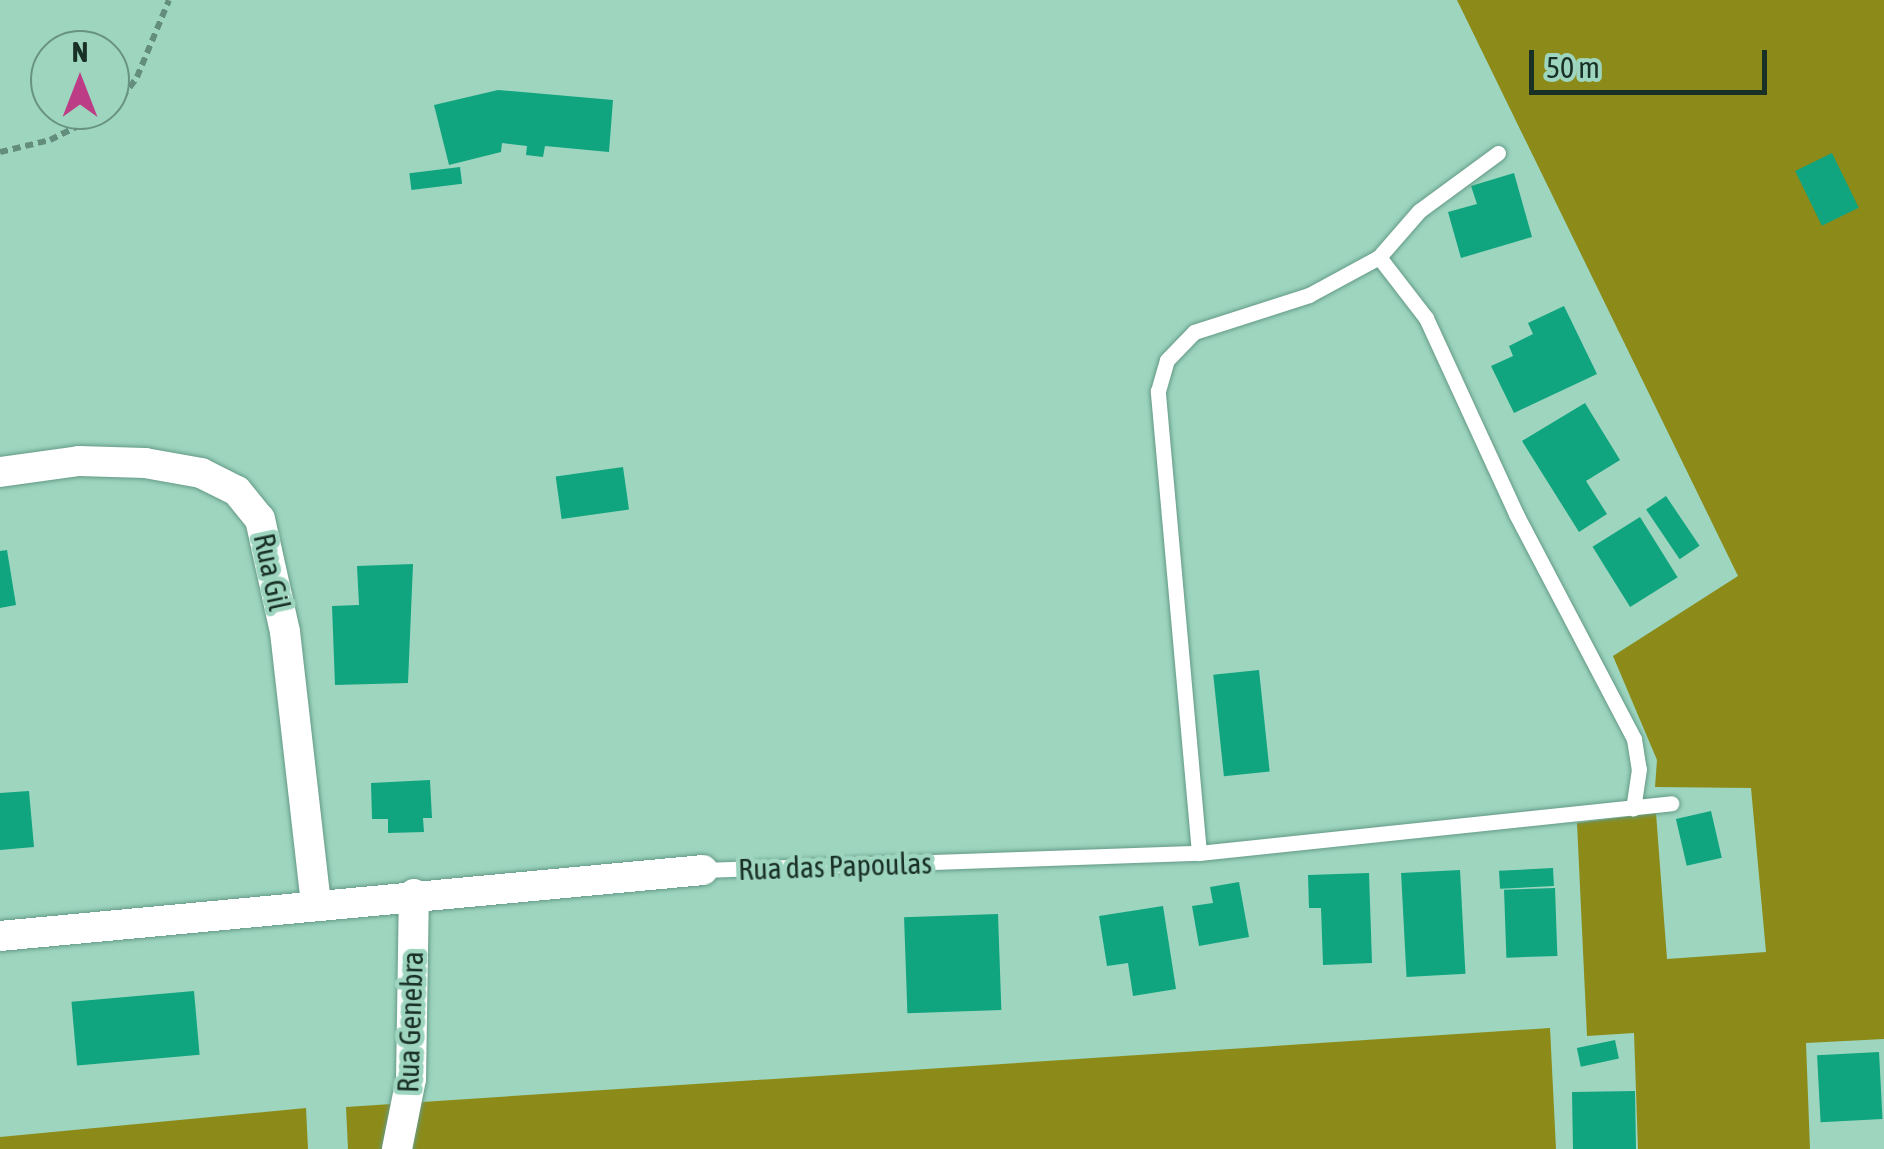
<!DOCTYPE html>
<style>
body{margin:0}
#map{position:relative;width:1884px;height:1149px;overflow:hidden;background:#9dd5bf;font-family:"Asap Condensed",sans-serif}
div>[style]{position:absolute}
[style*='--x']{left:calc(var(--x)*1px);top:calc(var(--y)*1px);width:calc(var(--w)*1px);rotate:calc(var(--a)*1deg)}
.forest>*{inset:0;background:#8c8b19}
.building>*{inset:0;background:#10a57f;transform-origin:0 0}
.path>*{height:6px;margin-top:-3px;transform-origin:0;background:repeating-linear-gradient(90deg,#638d7c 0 8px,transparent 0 13px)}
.roads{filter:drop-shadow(0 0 2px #649a86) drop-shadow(0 0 2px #649a86)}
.service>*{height:15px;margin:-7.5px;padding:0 7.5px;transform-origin:7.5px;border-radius:7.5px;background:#fff}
.minor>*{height:30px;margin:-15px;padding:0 15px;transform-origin:15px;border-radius:15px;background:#fff}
span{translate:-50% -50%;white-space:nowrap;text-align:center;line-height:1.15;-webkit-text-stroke:9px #9dd5bf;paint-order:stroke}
.street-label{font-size:30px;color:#193027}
.north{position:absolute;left:30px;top:30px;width:100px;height:100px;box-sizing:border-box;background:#9dd5bf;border:2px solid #689382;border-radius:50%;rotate:0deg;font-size:28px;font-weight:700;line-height:40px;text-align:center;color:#193027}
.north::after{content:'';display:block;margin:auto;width:35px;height:45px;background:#bc3c86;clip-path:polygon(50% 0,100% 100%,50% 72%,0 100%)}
.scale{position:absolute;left:1529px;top:50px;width:238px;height:45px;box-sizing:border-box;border:5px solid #193027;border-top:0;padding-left:12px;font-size:30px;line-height:35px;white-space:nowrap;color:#193027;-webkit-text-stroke:8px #9dd5bf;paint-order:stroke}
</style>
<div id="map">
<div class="forest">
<div style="clip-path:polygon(1457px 0,1884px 0,1884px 1039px,1806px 1043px,1810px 1149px,1638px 1149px,1634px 1033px,1587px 1036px,1577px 823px,1656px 813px,1667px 959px,1766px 952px,1751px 788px,1655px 787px,1657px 760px,1613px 656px,1738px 576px)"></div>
<div style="clip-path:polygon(1550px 1028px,1556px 1149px,348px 1149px,346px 1107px)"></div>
<div style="clip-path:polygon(306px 1108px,308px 1149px,0 1149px,0 1137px)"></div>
</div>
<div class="building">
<div style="clip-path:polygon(498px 90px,613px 100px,609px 152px,545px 146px,543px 157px,526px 155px,527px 146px,502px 143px,501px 152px,449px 165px,434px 105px)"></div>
<div style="left:1832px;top:153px;width:61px;height:41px;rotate:64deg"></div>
<div style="left:460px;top:167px;width:17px;height:51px;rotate:83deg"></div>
<div style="clip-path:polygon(1514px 173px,1532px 237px,1461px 258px,1448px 212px,1477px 204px,1471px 186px)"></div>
<div style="clip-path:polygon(1564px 306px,1597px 374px,1514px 413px,1491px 366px,1513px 356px,1509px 346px,1533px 334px,1528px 323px)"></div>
<div style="clip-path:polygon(1585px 403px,1620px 460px,1586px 481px,1607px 514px,1579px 532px,1522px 441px)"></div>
<div style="left:623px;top:467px;width:43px;height:68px;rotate:82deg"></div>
<div style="left:1666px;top:496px;width:60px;height:24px;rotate:56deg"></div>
<div style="left:1640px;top:517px;width:71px;height:56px;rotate:58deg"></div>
<div style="clip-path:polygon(7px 550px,16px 605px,0 608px,0 551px)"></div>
<div style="clip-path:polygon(413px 564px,408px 683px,335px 685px,332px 606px,359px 605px,357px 566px)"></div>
<div style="left:1259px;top:670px;width:102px;height:46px;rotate:84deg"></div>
<div style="clip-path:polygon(430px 780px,432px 818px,423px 818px,424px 832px,388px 833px,388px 819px,372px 819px,371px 783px)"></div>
<div style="clip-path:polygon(29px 791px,34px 847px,0 850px,0 793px)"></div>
<div style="left:1711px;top:811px;width:48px;height:36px;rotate:77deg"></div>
<div style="left:1553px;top:868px;width:18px;height:54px;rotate:87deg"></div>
<div style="left:1460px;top:870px;width:104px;height:59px;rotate:87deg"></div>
<div style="clip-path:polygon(1369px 873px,1372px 963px,1323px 965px,1321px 908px,1309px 908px,1308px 875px)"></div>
<div style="clip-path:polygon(1239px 882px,1249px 937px,1199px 946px,1192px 906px,1213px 903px,1210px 887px)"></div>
<div style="left:1555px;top:888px;width:68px;height:51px;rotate:88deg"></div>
<div style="clip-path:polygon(1163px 906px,1176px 989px,1133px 996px,1128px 963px,1107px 966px,1099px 916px)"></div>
<div style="left:998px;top:914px;width:96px;height:94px;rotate:88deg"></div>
<div style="left:194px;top:991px;width:64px;height:123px;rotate:85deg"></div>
<div style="left:1615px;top:1040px;width:19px;height:39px;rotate:78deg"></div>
<div style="left:1879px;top:1052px;width:67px;height:62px;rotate:87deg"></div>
<div style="left:1635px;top:1091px;width:58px;height:63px;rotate:89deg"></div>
</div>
<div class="path">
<div style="--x:0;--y:152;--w:51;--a:-13.5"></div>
<div style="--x:50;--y:140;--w:72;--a:-26.6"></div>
<div style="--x:114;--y:108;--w:39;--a:-53"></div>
<div style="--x:137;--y:77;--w:83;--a:-67.4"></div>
</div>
<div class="roads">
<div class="service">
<div style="--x:1379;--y:257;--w:77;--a:52.4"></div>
<div style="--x:1426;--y:318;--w:216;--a:65.3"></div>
<div style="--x:1516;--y:514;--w:254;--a:62.3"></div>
<div style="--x:1634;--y:739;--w:30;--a:81"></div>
<div style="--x:1639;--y:769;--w:40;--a:98.5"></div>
<div style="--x:1199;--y:853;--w:464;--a:-95.1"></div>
<div style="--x:1158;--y:391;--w:32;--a:-74"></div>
<div style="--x:1167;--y:360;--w:39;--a:-46"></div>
<div style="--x:1194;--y:332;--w:121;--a:-17.8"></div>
<div style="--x:1309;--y:295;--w:80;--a:-28.5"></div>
<div style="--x:1379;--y:257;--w:61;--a:-49"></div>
<div style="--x:1419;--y:211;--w:98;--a:-36.3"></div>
<div style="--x:703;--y:870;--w:496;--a:-2"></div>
<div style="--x:1199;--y:853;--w:475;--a:-6"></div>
</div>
<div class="minor">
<div style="--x:0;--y:472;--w:80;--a:-7.9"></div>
<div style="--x:79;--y:461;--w:66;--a:1.7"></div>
<div style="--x:145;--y:463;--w:57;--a:10.1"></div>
<div style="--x:201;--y:473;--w:40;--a:26.6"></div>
<div style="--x:237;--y:491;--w:36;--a:51"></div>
<div style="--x:260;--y:519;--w:116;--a:77.5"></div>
<div style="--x:285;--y:632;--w:273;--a:83.5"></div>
<div style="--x:0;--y:936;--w:706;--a:-5.36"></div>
<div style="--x:397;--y:1149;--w:71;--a:-78.7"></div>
<div style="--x:411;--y:1079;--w:185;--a:-89.1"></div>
</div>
</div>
<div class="street-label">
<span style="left:272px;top:572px;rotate:78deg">Rua Gil</span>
<span style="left:835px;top:866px;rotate:-2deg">Rua das Papoulas</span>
<span style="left:410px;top:1022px;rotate:-88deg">Rua Genebra</span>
</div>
<div class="north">N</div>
<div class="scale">50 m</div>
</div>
